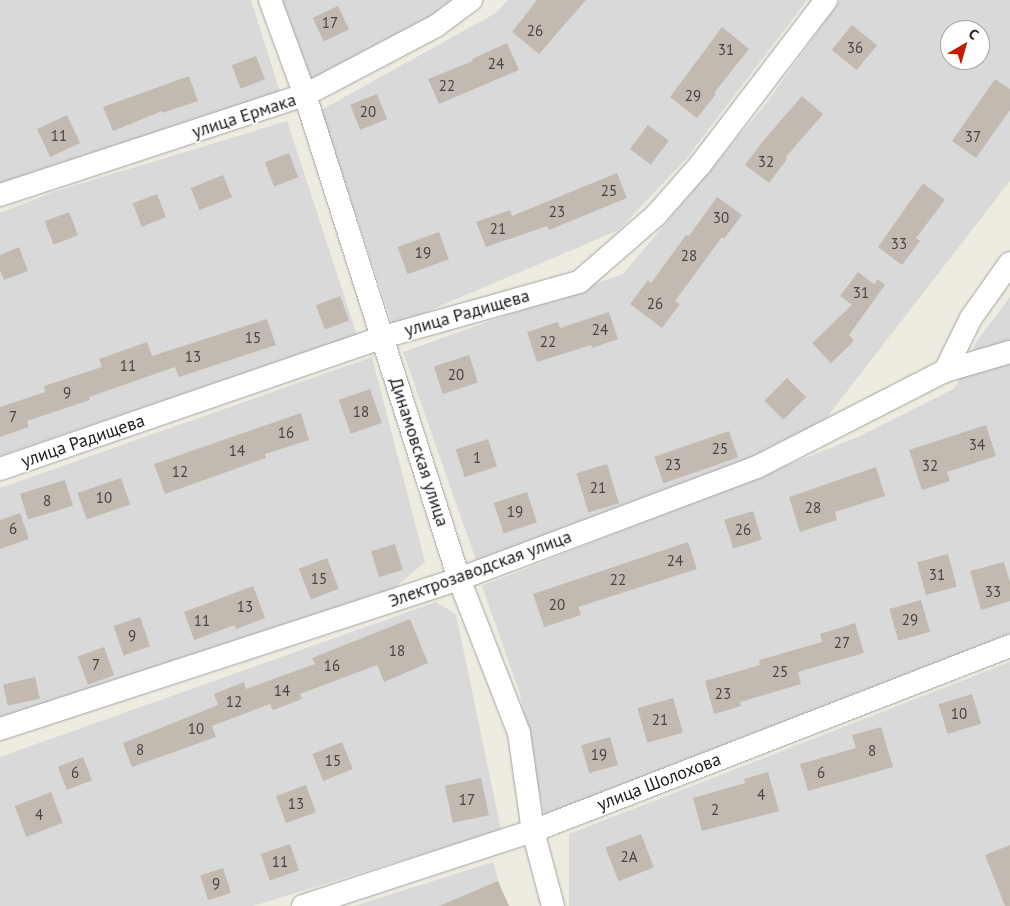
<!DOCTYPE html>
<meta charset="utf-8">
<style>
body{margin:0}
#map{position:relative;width:1010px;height:906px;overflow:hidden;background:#eeebe1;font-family:"PT Sans",sans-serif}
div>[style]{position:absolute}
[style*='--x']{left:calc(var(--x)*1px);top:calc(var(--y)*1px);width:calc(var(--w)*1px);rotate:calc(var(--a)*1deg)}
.residential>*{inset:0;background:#dad9d9}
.building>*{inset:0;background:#c2bab1;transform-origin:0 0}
.roads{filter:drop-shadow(0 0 1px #a3a3a3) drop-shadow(0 0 1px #a3a3a3)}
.minor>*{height:22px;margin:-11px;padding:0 11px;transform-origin:11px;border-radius:11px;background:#fff}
span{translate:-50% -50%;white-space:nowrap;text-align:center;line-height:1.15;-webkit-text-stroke:4px #fff;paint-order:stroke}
.number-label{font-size:15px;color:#464441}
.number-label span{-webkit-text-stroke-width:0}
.street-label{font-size:18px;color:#1c1c1c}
.north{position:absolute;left:940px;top:20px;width:50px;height:50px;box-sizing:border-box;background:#fff;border:1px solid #a4a4a4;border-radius:50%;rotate:38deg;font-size:14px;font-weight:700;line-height:20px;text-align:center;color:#1c1c1c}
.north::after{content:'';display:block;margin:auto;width:18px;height:22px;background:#c81800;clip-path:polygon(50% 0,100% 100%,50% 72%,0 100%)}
</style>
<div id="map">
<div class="residential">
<div style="clip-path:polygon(0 0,251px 0,281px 95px,0 189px)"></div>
<div style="clip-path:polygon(281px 0,464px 0,313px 86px)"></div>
<div style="clip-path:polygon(508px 0,807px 0,686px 159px,619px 230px,393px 326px,321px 110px,496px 13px)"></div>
<div style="clip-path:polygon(evenodd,840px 0,1010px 0,1010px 181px,820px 426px,735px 468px,477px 563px,403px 352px,623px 274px,768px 101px,840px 0,950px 30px,980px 30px,980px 60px,950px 60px,950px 30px)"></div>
<div style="clip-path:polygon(287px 121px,357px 335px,0 456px,0 213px,56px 191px)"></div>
<div style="clip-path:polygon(1010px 297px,1010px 635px,544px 816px,520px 694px,482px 586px,860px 436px,955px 388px,976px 342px)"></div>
<div style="clip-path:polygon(372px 357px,425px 562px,386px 595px,0 722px,0 488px)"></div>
<div style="clip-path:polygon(436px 602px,456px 614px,501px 830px,253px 906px,0 906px,0 757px)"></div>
<div style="clip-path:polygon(1010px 662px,1010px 906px,569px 906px,569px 834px)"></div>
<div style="clip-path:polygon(493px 862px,506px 906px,354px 906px)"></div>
</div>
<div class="building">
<div style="clip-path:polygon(537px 0,586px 0,539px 54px,512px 32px)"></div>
<div style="left:338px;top:6px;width:26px;height:28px;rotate:65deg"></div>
<div style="left:852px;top:25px;width:32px;height:32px;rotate:39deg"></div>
<div style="clip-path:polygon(722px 27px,749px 49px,714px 93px,716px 94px,697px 118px,670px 97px)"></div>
<div style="clip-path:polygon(507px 43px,519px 70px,439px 104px,428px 79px,473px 61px,472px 59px)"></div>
<div style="left:256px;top:56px;width:25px;height:26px;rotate:69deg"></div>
<div style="clip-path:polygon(189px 76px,198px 101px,162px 113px,162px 111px,113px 131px,103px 107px)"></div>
<div style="clip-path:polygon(995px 79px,1010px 89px,1010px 110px,976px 158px,952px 141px)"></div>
<div style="left:377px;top:94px;width:27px;height:29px;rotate:68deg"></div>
<div style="clip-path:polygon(802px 96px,823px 114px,786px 157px,787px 159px,769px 183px,745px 165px,763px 141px)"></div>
<div style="left:67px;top:115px;width:31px;height:33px;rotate:65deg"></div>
<div style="left:648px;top:125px;width:26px;height:30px;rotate:37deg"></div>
<div style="left:289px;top:153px;width:26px;height:26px;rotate:69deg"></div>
<div style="clip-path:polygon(617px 173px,627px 198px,549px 230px,547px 226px,486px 247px,476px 222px,510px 210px,512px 216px)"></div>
<div style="left:223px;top:175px;width:24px;height:35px;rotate:68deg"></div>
<div style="clip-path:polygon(923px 183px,945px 200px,916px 238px,920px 241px,902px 265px,878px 247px)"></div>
<div style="left:157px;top:194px;width:25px;height:26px;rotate:69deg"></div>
<div style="clip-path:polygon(717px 197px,742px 215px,724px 239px,722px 237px,675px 301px,680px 304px,662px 328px,630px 304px,648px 280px,651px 283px,686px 235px,689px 236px)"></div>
<div style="left:69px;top:212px;width:25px;height:26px;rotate:69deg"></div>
<div style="left:439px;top:232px;width:29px;height:44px;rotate:70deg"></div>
<div style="clip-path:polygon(19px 247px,28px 271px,4px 280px,0 270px,0 255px)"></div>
<div style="clip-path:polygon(858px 272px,874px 284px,878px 279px,885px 285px,849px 335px,854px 341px,831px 363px,812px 343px,852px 305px,840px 296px)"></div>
<div style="left:340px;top:296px;width:26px;height:26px;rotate:69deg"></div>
<div style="clip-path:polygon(609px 312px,618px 339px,592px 348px,591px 345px,537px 362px,527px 332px,558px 322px,560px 328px)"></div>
<div style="clip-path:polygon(267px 319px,276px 345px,179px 377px,175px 367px,89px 397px,90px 400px,27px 421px,29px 427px,0 437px,0 407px,45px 392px,44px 386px,102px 367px,99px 359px,147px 342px,152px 356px)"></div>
<div style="left:469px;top:355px;width:29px;height:37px;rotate:72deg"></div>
<div style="left:787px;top:378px;width:27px;height:32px;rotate:45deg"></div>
<div style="left:370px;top:389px;width:36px;height:33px;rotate:71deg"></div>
<div style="clip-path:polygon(301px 413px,309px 440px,265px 454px,266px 458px,165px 494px,154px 464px)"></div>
<div style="clip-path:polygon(986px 425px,996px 456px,947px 472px,950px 481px,922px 490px,909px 450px)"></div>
<div style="left:729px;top:431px;width:28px;height:79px;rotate:71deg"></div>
<div style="left:488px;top:439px;width:29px;height:34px;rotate:72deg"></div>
<div style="left:607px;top:464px;width:41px;height:32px;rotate:73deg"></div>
<div style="clip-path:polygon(876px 467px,885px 496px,835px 512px,837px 520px,800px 532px,789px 497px)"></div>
<div style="left:121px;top:478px;width:28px;height:46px;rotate:71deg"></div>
<div style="left:65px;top:480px;width:27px;height:47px;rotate:73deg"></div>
<div style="left:527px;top:492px;width:32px;height:35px;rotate:72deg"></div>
<div style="left:753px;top:511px;width:30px;height:30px;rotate:73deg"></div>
<div style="clip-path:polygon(20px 513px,29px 539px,0 549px,0 520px)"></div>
<div style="clip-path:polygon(688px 542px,697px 569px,578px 607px,581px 615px,544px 627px,533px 594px)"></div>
<div style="left:395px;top:544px;width:27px;height:25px;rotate:73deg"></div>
<div style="left:948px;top:554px;width:34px;height:32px;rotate:75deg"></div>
<div style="left:327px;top:558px;width:33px;height:30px;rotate:69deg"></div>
<div style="clip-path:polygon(1004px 562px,1010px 583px,1010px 601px,981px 610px,970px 571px)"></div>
<div style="clip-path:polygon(253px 586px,265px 618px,236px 629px,235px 625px,194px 640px,184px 612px)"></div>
<div style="left:921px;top:600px;width:33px;height:33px;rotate:74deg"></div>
<div style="left:140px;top:617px;width:31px;height:28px;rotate:71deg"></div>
<div style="clip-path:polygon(410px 619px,428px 663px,384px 682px,377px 665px,300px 694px,302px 699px,273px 710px,270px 704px,212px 726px,216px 737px,132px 767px,123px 743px,218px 705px,214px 694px,244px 682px,246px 689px,315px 664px,312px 658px)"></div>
<div style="clip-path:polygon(855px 623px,864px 653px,798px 672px,801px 684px,740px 702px,741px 706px,714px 714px,705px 681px,760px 665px,759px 660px,822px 642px,820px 634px)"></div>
<div style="left:104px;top:647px;width:30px;height:28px;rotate:70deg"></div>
<div style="left:35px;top:677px;width:22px;height:33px;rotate:77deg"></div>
<div style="left:972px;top:694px;width:31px;height:35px;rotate:73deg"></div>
<div style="left:673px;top:698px;width:36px;height:37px;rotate:74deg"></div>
<div style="clip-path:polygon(881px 727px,893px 767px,808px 791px,800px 764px,856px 748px,852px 735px)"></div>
<div style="left:610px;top:737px;width:29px;height:30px;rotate:74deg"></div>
<div style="left:342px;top:742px;width:29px;height:32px;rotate:68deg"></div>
<div style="left:83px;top:757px;width:25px;height:27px;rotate:69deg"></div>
<div style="clip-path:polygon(768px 772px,779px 811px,702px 831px,693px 798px,745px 783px,744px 779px)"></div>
<div style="left:481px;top:778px;width:38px;height:37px;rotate:78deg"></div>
<div style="left:306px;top:785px;width:29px;height:32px;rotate:70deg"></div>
<div style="left:51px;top:792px;width:33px;height:39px;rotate:69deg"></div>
<div style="left:641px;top:834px;width:36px;height:38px;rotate:69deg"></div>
<div style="left:290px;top:844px;width:28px;height:31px;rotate:71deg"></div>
<div style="clip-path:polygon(1010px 845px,1010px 906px,1005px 906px,985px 855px)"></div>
<div style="left:223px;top:868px;width:26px;height:24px;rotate:72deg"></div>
<div style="clip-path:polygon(498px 881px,509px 906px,439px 906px)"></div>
</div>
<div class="roads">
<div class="minor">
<div style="--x:270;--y:0;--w:101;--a:69.8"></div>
<div style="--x:305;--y:95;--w:508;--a:72.35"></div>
<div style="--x:459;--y:579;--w:165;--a:68.7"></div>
<div style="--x:519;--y:733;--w:99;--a:81.9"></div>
<div style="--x:533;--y:831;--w:78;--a:75.1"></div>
<div style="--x:0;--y:195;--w:321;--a:-18.2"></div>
<div style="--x:305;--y:95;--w:148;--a:-27.8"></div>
<div style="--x:436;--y:26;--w:44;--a:-36.6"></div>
<div style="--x:945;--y:371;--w:59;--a:-63.9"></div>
<div style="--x:971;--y:318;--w:67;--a:-54.7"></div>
<div style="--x:0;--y:469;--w:405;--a:-19"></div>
<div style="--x:383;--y:337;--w:204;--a:-15.7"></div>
<div style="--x:579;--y:282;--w:102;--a:-41"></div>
<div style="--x:656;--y:215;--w:67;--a:-48.7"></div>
<div style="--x:700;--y:165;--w:208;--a:-52.6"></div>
<div style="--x:0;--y:729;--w:483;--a:-18.1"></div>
<div style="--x:459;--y:579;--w:318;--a:-20.6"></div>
<div style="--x:757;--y:467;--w:211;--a:-27.1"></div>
<div style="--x:945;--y:371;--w:68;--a:-16.3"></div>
<div style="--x:303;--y:906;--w:242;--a:-18.1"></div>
<div style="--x:533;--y:831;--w:512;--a:-21.2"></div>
</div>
</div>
<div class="number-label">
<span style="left:330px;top:23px">17</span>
<span style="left:535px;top:31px">26</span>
<span style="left:855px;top:48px">36</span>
<span style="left:726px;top:50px">31</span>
<span style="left:496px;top:64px">24</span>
<span style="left:447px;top:86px">22</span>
<span style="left:693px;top:96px">29</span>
<span style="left:368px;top:112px">20</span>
<span style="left:59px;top:136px">11</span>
<span style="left:973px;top:137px">37</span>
<span style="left:766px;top:162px">32</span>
<span style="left:609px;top:191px">25</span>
<span style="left:557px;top:212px">23</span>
<span style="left:721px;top:218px">30</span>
<span style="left:498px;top:229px">21</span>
<span style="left:899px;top:244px">33</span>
<span style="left:423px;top:253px">19</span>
<span style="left:689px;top:256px">28</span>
<span style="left:861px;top:293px">31</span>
<span style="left:655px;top:304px">26</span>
<span style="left:600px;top:330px">24</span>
<span style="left:253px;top:338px">15</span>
<span style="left:548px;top:342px">22</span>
<span style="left:193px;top:357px">13</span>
<span style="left:128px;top:366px">11</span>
<span style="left:456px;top:375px">20</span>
<span style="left:67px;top:393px">9</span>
<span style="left:361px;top:412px">18</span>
<span style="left:13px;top:417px">7</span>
<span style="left:286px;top:433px">16</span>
<span style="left:977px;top:445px">34</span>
<span style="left:720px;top:449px">25</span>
<span style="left:237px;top:451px">14</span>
<span style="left:477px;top:458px">1</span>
<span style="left:673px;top:465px">23</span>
<span style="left:930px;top:466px">32</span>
<span style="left:180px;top:472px">12</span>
<span style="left:598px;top:488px">21</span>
<span style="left:104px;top:498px">10</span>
<span style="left:47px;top:501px">8</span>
<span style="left:813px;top:508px">28</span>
<span style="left:515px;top:512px">19</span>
<span style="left:13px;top:529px">6</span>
<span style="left:743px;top:530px">26</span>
<span style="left:675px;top:561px">24</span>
<span style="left:937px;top:575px">31</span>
<span style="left:319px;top:579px">15</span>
<span style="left:618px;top:580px">22</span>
<span style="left:993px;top:592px">33</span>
<span style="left:557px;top:605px">20</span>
<span style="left:245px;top:607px">13</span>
<span style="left:910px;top:620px">29</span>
<span style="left:202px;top:621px">11</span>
<span style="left:132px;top:636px">9</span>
<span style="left:842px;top:643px">27</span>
<span style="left:397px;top:651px">18</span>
<span style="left:96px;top:665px">7</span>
<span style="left:332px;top:666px">16</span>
<span style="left:780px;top:672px">25</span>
<span style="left:282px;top:691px">14</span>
<span style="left:723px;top:694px">23</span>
<span style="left:234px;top:702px">12</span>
<span style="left:959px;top:714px">10</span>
<span style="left:660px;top:720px">21</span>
<span style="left:196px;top:729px">10</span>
<span style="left:140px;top:750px">8</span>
<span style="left:872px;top:751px">8</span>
<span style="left:599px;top:755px">19</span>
<span style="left:333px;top:761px">15</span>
<span style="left:75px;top:773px">6</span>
<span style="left:821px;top:773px">6</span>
<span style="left:761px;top:795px">4</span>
<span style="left:467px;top:800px">17</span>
<span style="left:296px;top:804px">13</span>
<span style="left:715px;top:810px">2</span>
<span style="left:39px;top:815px">4</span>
<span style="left:629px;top:857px">2А</span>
<span style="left:280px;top:862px">11</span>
<span style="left:216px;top:884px">9</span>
</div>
<div class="street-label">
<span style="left:244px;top:116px;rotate:-18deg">улица Ермака</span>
<span style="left:467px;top:313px;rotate:-16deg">улица Радищева</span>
<span style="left:83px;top:441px;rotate:-19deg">улица Радищева</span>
<span style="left:419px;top:452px;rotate:72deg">Динамовская улица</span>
<span style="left:480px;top:569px;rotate:-20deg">Электрозаводская улица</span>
<span style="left:659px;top:782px;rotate:-21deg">улица Шолохова</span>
</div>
<div class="north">С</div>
</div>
